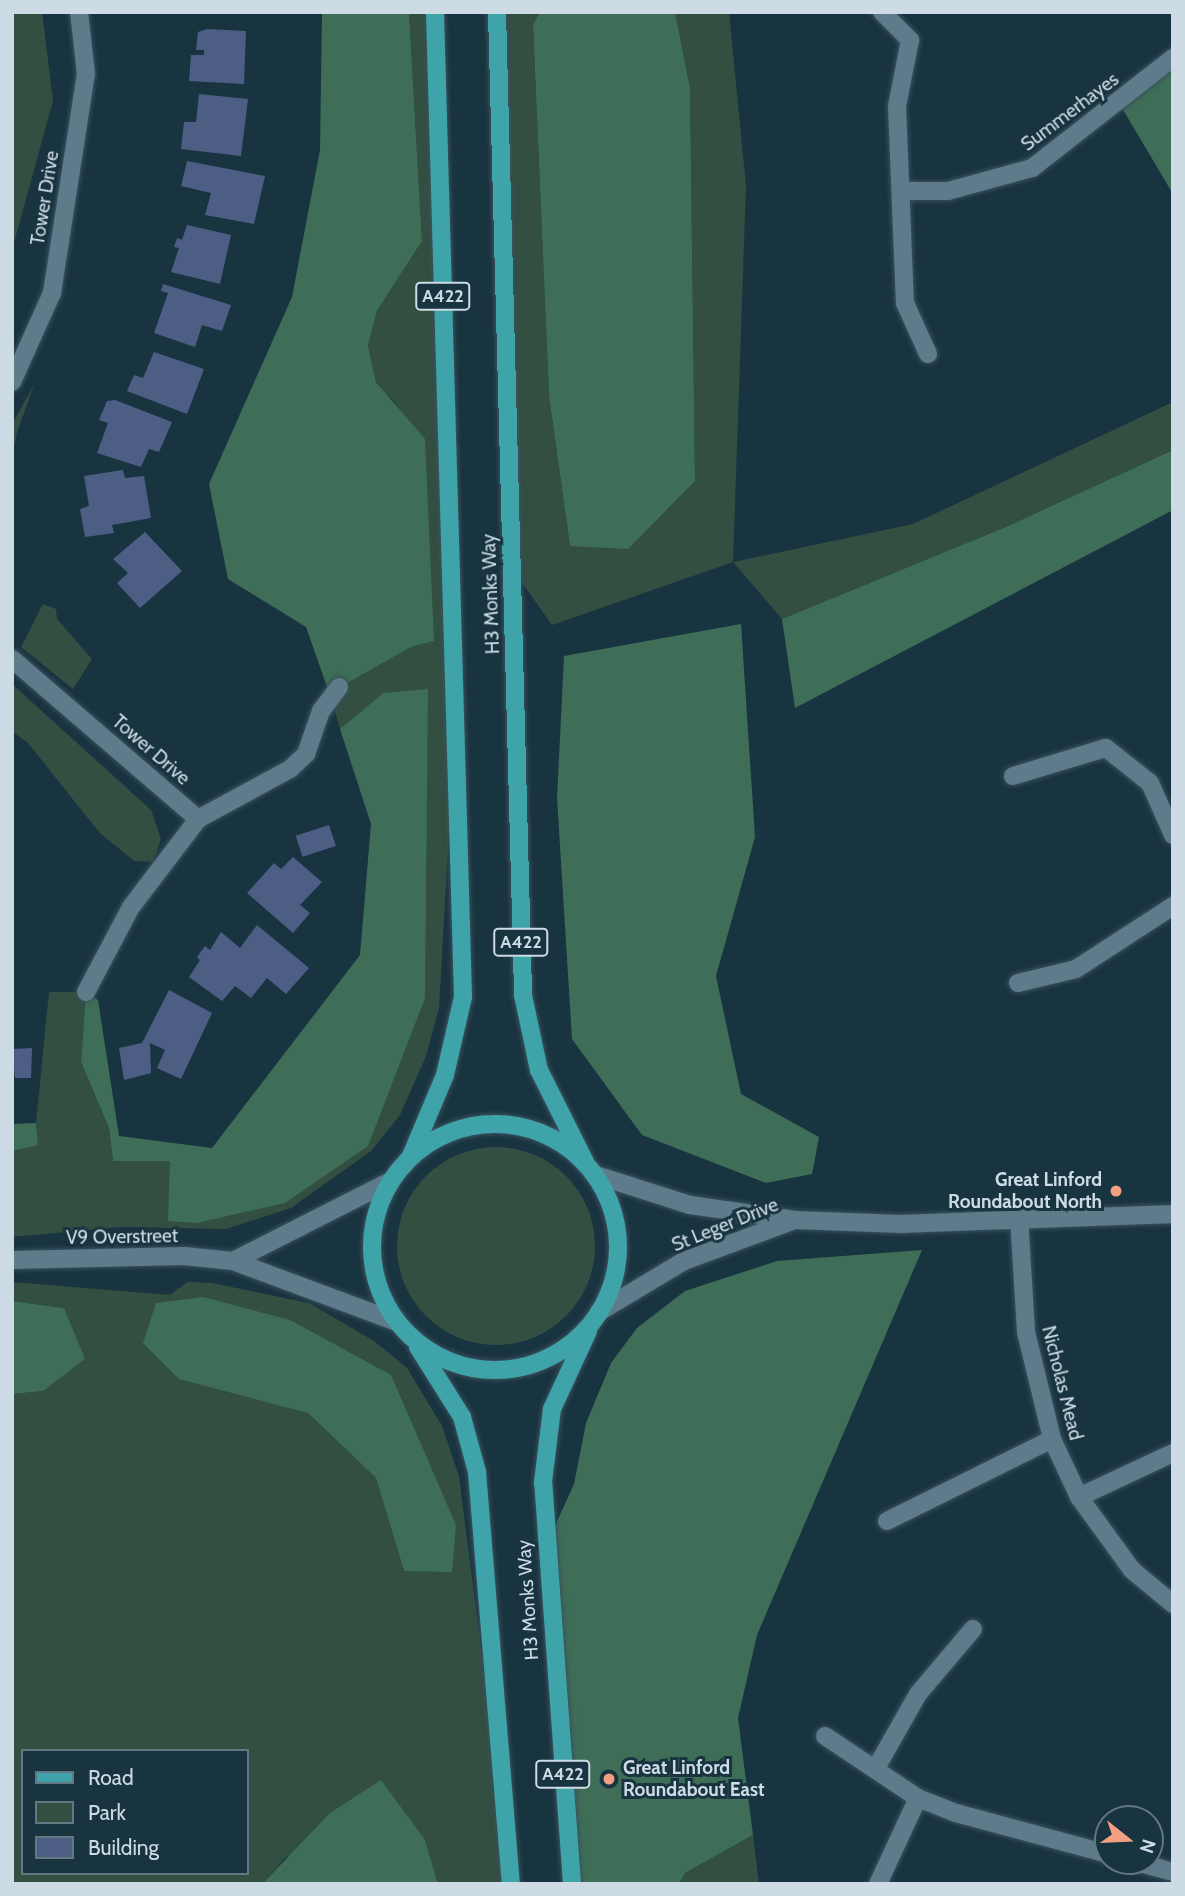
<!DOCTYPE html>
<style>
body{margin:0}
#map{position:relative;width:1185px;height:1896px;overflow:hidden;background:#193441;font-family:Cabin,sans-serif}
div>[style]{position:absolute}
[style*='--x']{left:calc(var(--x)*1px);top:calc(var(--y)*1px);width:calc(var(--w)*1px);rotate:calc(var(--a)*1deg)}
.green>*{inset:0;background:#324f41}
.round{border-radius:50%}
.forest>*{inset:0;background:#3e6e57}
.building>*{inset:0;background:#4c5e84;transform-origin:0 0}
.roads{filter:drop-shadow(0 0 2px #3a515d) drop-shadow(0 0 2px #3a515d)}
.service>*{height:18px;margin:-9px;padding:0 9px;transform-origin:9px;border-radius:9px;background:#5d7b8a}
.minor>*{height:18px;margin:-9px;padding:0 9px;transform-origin:9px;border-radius:9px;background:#5d7b8a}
.tertiary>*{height:18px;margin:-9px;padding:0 9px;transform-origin:9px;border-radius:9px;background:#5d7b8a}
.primary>*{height:18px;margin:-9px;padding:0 9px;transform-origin:9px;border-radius:9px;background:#3fa4aa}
.primary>.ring{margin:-9px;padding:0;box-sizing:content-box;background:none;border:18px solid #3fa4aa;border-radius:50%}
.dots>*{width:19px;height:19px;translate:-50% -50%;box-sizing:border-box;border:4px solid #193441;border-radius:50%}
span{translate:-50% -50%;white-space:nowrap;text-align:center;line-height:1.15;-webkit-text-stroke:6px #193441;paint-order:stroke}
.shield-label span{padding:2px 5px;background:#193441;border:2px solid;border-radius:5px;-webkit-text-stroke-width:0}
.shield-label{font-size:18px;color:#ccdbe4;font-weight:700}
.street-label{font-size:19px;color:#ccdbe4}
.poi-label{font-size:19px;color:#ccdbe4;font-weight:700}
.right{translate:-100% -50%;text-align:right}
.left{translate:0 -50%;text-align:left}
.frame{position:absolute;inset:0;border:14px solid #ccdbe4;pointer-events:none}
.legend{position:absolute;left:21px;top:1749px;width:228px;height:126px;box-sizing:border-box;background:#193441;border:2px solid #617782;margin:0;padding:9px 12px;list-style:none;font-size:21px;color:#ccdbe4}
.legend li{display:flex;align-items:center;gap:14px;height:35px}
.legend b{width:35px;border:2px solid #617782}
.north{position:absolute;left:1094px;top:1805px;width:70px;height:70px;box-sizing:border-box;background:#193441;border:2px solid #617782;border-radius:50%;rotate:108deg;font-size:19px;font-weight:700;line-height:28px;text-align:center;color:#ccdbe4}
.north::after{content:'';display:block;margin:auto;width:24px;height:32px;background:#f2a081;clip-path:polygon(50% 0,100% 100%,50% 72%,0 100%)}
</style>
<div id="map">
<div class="green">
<div style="clip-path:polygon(12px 12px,42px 12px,53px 101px,12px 250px)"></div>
<div style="clip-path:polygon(409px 12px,435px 12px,455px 724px,439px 1008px,426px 1056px,400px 1115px,371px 1151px,291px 1208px,226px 1229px,120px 1227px,12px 1237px,12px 1151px,38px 1144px,36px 1123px,49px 992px,86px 992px,81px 1062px,109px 1128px,113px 1161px,368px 1146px,383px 693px,340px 729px,331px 698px,339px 687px,411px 647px,434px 641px,398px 406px,376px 382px,368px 346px,377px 311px,422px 241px)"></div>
<div style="clip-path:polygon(497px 12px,540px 12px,533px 26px,549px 396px,570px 546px,695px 481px,690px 88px,675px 12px,729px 12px,746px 186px,733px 562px,913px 524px,1173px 402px,1173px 450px,1008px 526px,782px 619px,733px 562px,552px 625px,511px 567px)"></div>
<div style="clip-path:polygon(34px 385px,17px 432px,12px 460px,12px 424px)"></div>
<div style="clip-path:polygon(43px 604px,56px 609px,57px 619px,92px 659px,73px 689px,21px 647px)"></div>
<div style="clip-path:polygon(12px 684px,151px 810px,161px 839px,153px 862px,134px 861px,99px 832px,28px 743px,12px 731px)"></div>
<div class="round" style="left:397px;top:1147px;width:198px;height:198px"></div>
<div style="clip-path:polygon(evenodd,12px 1282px,170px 1295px,187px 1282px,212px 1283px,309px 1303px,374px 1341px,407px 1368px,442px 1426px,459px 1476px,511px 1884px,438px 1884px,425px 1840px,286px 1857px,262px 1884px,12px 1884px,12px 1394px,43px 1391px,64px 1308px,12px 1301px,12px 1282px,308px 1413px,456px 1525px,404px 1571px,376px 1478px,308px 1413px,12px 1282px,23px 1751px,247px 1751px,247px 1873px,23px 1873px,23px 1751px)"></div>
<div style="clip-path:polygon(753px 1835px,759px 1884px,679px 1884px,685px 1873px)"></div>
</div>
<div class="forest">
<div style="clip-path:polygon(322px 12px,409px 12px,422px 241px,377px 311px,368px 346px,376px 382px,425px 439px,434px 641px,411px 647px,340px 687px,331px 698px,306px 627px,228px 579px,209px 484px,292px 297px,320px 150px)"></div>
<div style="clip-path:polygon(540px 12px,675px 12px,690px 88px,695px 481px,628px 549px,570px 546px,549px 396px,533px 25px)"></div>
<div style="clip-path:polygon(1173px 58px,1173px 194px,1119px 103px)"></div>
<div style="clip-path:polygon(1173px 450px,1173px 510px,795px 708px,782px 619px,1008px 526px)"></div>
<div style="clip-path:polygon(741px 624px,755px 837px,716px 976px,741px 1094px,819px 1137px,812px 1174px,766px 1183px,642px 1135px,572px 1039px,557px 798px,564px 656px)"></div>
<div style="clip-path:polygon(428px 689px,425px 998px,368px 1146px,285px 1203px,197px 1223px,168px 1221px,170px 1161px,113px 1161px,109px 1128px,81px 1062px,86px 992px,98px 1000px,119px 1136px,212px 1148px,360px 955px,371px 824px,340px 729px,383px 693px)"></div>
<div style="clip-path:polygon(36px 1123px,38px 1145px,12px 1151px,12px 1124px)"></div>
<div style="clip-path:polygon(922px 1250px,757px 1635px,738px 1718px,753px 1835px,685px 1873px,679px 1884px,572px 1884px,545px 1548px,574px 1484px,586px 1423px,611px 1363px,637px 1328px,685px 1291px,777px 1261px)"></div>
<div style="clip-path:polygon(203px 1297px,290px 1320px,391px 1375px,456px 1525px,452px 1572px,404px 1571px,376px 1478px,308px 1413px,179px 1379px,143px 1343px,156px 1303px)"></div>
<div style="clip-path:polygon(12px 1301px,64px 1308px,85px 1359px,43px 1391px,12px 1394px)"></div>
<div style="clip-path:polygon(381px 1780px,425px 1840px,438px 1884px,262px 1884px,330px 1813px)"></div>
</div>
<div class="building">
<div style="clip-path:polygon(207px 29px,246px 31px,244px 84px,189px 81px,191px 55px,204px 55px,204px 50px,196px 50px,198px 32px)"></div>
<div style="clip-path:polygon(199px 94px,248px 99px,241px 156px,181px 149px,184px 122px,196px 122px)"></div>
<div style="clip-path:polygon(187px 161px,265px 176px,254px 224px,205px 215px,211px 193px,181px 186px)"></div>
<div style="clip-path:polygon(187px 225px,231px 235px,220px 284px,171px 272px,179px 248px,174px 247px,177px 238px,182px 240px)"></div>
<div style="clip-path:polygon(163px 284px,231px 305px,222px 331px,202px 325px,195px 347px,154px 333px,168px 293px,161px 291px)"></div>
<div style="clip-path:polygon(154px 352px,204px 369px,187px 414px,127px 391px,134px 375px,143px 378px)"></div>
<div style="clip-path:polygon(115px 400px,172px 422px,159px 452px,149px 449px,141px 467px,97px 453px,108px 423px,99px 420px,107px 401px)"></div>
<div style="clip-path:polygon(123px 470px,125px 478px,144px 476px,151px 518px,112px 525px,114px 533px,85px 537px,80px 509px,89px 506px,84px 476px)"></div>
<div style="clip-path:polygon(145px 532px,182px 571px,140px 608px,117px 583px,128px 573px,113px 559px)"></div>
<div style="left:329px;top:825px;width:22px;height:35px;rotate:72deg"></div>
<div style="clip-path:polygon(293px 857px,322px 882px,300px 905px,310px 913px,293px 933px,247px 893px,274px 863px,281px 869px)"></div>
<div style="clip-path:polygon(257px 925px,309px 968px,286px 994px,267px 978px,251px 998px,235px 986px,222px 1001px,189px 977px,200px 960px,197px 957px,205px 946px,210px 950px,221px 932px,240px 948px)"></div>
<div style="clip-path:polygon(169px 990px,212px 1013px,181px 1079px,157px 1068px,165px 1050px,150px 1043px,151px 1073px,124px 1080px,119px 1048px,142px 1043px)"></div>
<div style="clip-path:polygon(32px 1048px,31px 1078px,15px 1078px,12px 1049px)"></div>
</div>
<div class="roads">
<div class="service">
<div style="--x:1013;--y:776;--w:97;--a:-16.8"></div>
<div style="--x:1079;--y:1497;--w:104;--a:-25.1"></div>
<div style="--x:887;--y:1521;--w:184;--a:-26.4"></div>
<div style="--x:876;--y:1768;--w:85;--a:-60.4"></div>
<div style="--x:918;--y:1694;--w:85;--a:-49.8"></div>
</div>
<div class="minor">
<div style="--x:882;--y:12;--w:40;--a:45"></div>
<div style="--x:910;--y:40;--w:67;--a:101.1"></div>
<div style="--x:897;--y:106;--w:197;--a:87.7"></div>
<div style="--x:905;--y:303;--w:56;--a:65.7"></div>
<div style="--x:901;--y:191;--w:47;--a:0"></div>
<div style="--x:948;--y:191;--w:87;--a:-15.3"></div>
<div style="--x:1032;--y:168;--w:179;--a:-38"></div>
<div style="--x:12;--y:382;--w:98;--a:-65.8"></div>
<div style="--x:52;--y:293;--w:222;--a:-81.2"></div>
<div style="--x:86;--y:74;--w:62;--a:-96.4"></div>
<div style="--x:12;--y:659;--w:245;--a:40.7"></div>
<div style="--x:1106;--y:748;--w:56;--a:38.5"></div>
<div style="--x:1150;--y:783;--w:57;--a:66.1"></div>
<div style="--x:1018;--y:983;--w:60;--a:-13.6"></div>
<div style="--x:1076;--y:969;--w:116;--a:-33"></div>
<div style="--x:86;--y:992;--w:96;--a:-62.1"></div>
<div style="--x:131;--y:907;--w:111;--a:-52.7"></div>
<div style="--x:198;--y:819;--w:105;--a:-28.5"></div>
<div style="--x:290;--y:769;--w:22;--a:-43"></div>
<div style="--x:306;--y:754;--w:46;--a:-70.8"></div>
<div style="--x:321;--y:711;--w:30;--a:-53"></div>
<div style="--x:1019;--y:1217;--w:115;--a:86.5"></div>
<div style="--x:1026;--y:1332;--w:110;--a:76.3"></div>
<div style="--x:1052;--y:1439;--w:64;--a:65"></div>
<div style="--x:1079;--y:1497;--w:90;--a:54"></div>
<div style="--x:1132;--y:1570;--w:53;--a:39.7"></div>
<div style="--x:825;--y:1736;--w:112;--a:33.7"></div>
<div style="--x:918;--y:1798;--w:41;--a:21.5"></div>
<div style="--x:956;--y:1813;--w:157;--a:15.1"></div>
<div style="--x:1133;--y:1861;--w:41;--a:15.4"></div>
<div style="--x:878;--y:1884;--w:95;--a:-65.1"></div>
</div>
<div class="tertiary">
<div style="--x:596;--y:1175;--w:99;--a:17.7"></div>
<div style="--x:690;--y:1205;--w:106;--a:8.1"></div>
<div style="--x:795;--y:1220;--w:106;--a:2.2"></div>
<div style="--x:901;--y:1224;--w:272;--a:-2.1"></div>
<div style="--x:12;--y:1260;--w:172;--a:-1.3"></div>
<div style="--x:184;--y:1256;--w:49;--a:5.8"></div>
<div style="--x:233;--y:1261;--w:175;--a:20.4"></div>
<div style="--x:233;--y:1261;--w:175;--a:-26.9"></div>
<div style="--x:599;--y:1312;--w:99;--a:-31"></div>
<div style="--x:684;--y:1261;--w:115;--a:-20.3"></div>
</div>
<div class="primary">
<div style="--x:497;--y:12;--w:983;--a:88.48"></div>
<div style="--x:523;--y:995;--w:77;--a:78"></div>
<div style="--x:539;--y:1070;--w:103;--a:63.4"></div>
<div class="ring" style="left:372px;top:1124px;width:228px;height:228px"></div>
<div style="--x:411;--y:1156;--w:88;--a:-67.2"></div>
<div style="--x:445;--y:1075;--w:80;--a:-77"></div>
<div style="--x:463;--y:997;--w:985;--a:-91.63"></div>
<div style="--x:418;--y:1347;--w:83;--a:57.8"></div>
<div style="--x:462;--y:1417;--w:57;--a:74.7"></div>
<div style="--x:477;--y:1472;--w:413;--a:85.3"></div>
<div style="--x:572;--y:1884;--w:403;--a:-94.1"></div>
<div style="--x:543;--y:1482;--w:74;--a:-83"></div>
<div style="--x:552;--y:1409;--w:86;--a:-65.2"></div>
</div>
</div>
<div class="dots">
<div style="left:1116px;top:1191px;background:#f2a081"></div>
<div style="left:609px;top:1779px;background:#f2a081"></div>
</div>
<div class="shield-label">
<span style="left:443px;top:296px">A422</span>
<span style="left:521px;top:942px">A422</span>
<span style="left:563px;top:1774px">A422</span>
</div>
<div class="street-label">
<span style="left:1070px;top:112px;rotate:-37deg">Summerhayes</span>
<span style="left:45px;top:198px;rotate:-81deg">Tower Drive</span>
<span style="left:491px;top:594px;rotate:-92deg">H3 Monks Way</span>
<span style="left:151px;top:750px;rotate:41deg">Tower Drive</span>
<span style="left:725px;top:1225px;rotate:-22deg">St Leger Drive</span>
<span style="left:122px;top:1237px;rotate:-1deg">V9 Overstreet</span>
<span style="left:1062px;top:1383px;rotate:76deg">Nicholas Mead</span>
<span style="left:528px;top:1600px;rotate:-94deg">H3 Monks Way</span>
</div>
<div class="poi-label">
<span class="right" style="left:1102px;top:1191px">Great Linford<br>Roundabout North</span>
<span class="left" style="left:623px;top:1779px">Great Linford<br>Roundabout East</span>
</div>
<div class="frame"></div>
<ul class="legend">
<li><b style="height:9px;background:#3fa4aa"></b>Road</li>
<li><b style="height:19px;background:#324f41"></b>Park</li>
<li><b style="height:19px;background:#4c5e84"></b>Building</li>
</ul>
<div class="north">N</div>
</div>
